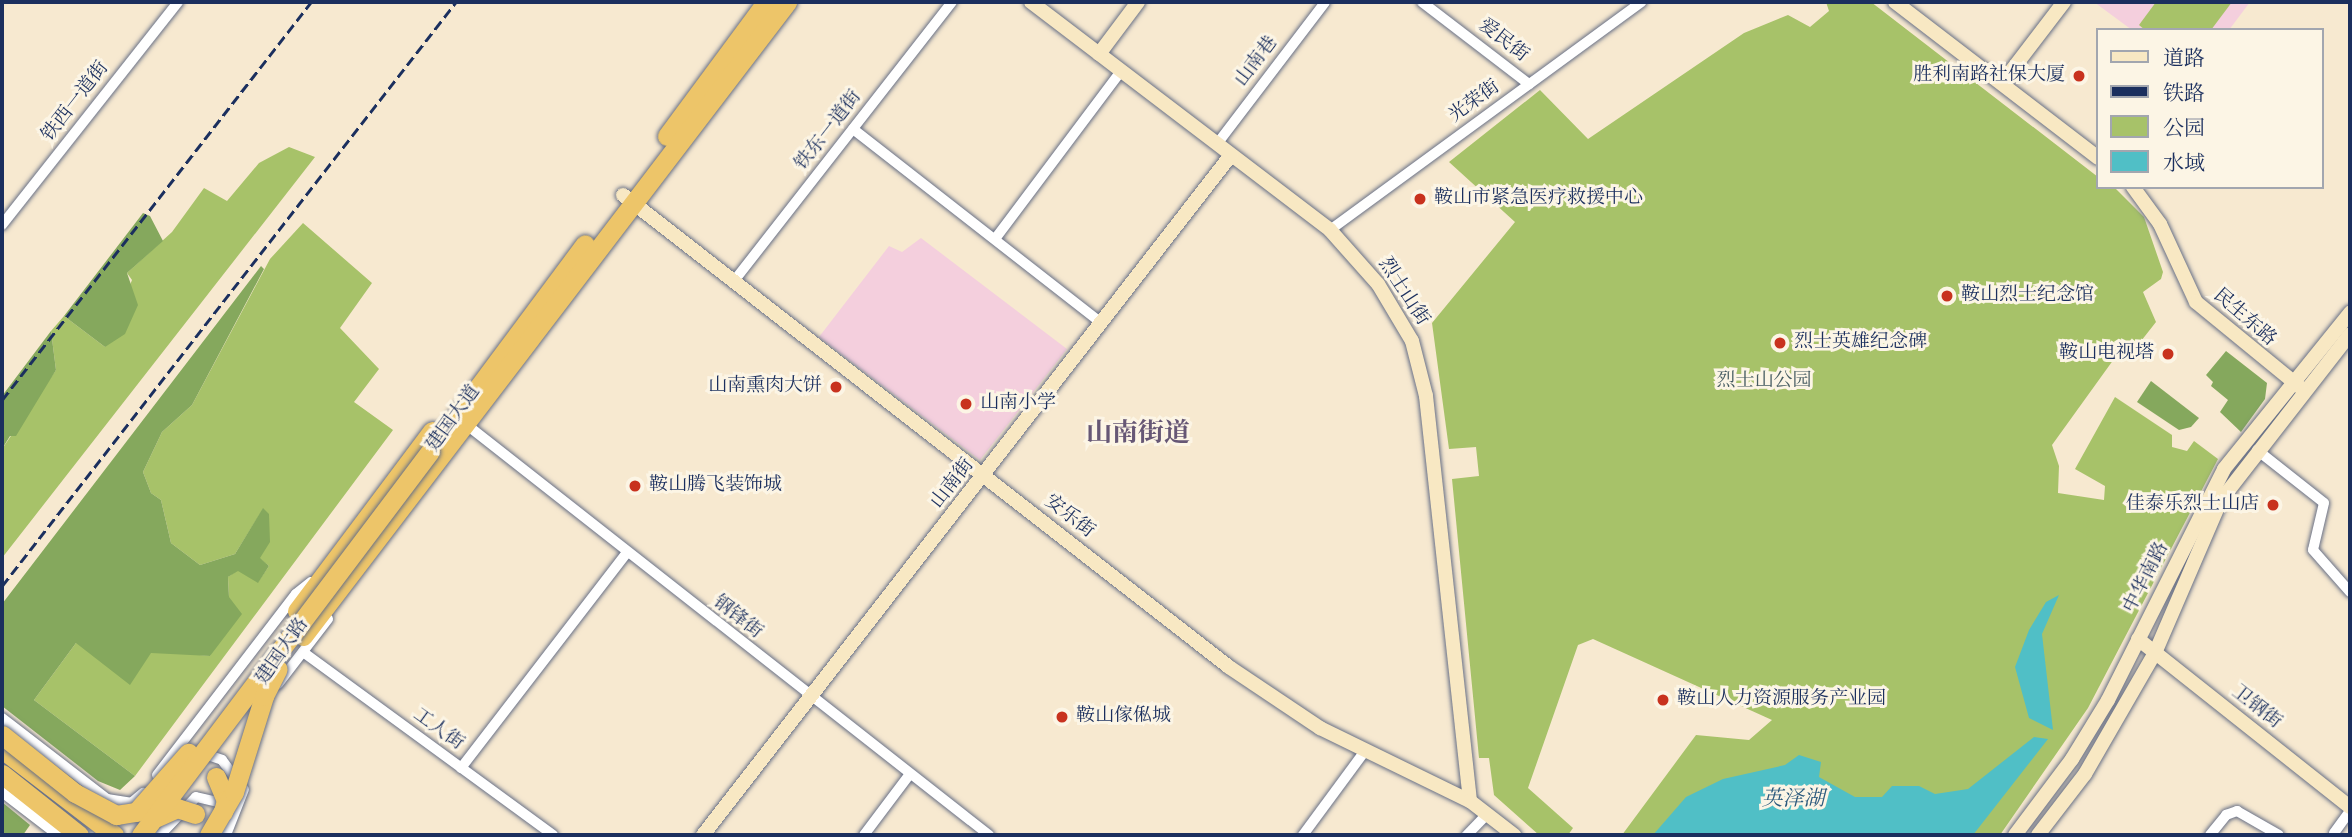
<!DOCTYPE html>
<meta charset="utf-8">
<style>
body{margin:0}
#map{position:relative;width:2352px;height:837px;overflow:hidden;background:#f7e9d0;font-family:"IM FELL English","Noto Serif SC",serif}
div>[style]{position:absolute}
[style*='--x']{left:calc(var(--x)*1px);top:calc(var(--y)*1px);width:calc(var(--w)*1px);rotate:calc(var(--a)*1deg)}
.built>*{inset:0;background:#f4cfdd}
.green>*{inset:0;background:#a7c269}
.forest>*{inset:0;background:#85a85d}
.water>*{inset:0;background:#50bfc6}
.roads{filter:drop-shadow(0 0 2px #687086) drop-shadow(0 0 2px #687086)}
.street>*{height:10px;margin:-5px;padding:0 5px;transform-origin:5px;border-radius:5px;background:#fff}
.secondary>*{height:14px;margin:-7px;padding:0 7px;transform-origin:7px;border-radius:7px;background:#f8e8c3}
.highway>*{height:19px;margin:-9.5px;padding:0 9.5px;transform-origin:9.5px;border-radius:9.5px;background:#edc569}
.rail>*{height:2.5px;margin-top:-1.25px;transform-origin:0;background:repeating-linear-gradient(90deg,#1b2f5e 0 10px,transparent 0 15px)}
.bridges{filter:drop-shadow(0 0 2px #687086) drop-shadow(0 0 2px #687086)}
.highway-bridge>*{height:19px;margin:-9.5px;padding:0 9.5px;transform-origin:9.5px;border-radius:9.5px;background:#edc569}
.dots>*{width:19px;height:19px;translate:-50% -50%;box-sizing:border-box;border:4px solid #fcf5e5;border-radius:50%}
span{translate:-50% -50%;white-space:nowrap;text-align:center;line-height:1.15;-webkit-text-stroke:6px #fcf5e5;paint-order:stroke}
.street-label{font-size:19px;color:#1b2f5e}
.poi-label{font-size:19px;color:#1b2f5e}
.right{translate:-100% -50%;text-align:right}
.left{translate:0 -50%;text-align:left}
.park-label{font-size:19px;color:#455b61}
.water-label{font-size:21px;color:#2b5a7d;font-style:italic}
.district-label{font-size:26px;color:#665775;font-weight:700}
.frame{position:absolute;inset:0;border:4px solid #1b2f5e;pointer-events:none}
.legend{position:absolute;left:2096px;top:28px;width:228px;height:161px;box-sizing:border-box;background:#fcf5e5;border:2px solid #a2a6af;margin:0;padding:9px 12px;list-style:none;font-size:21px;color:#1b2f5e}
.legend li{display:flex;align-items:center;gap:14px;height:35px}
.legend b{width:35px;border:2px solid #a2a6af}
</style>
<div id="map">
<div class="built">
<div style="clip-path:polygon(2094px 2px,2250px 2px,2229px 30px,2132px 30px)"></div>
<div style="clip-path:polygon(921px 238px,1067px 349px,980px 460px,819px 337px,889px 246px,902px 252px)"></div>
</div>
<div class="green">
<div style="clip-path:polygon(1826px 2px,1871px 2px,2098px 177px,2098px 187px,2116px 189px,2144px 217px,2163px 272px,2161px 279px,2143px 292px,2156px 322px,2134px 350px,2119px 352px,2052px 445px,2059px 466px,2058px 493px,2104px 500px,2105px 486px,2075px 469px,2115px 397px,2172px 435px,2172px 447px,2187px 451px,2194px 441px,2218px 459px,2088px 708px,2000px 835px,1622px 835px,1696px 735px,1749px 740px,1772px 720px,1593px 639px,1578px 645px,1528px 788px,1573px 828px,1568px 835px,1539px 835px,1494px 795px,1489px 758px,1479px 758px,1452px 479px,1479px 476px,1476px 447px,1449px 449px,1432px 323px,1515px 222px,1449px 162px,1540px 90px,1588px 139px,1744px 33px,1788px 15px,1810px 27px,1829px 11px)"></div>
<div style="clip-path:polygon(2156px 2px,2232px 2px,2211px 30px,2145px 30px,2139px 25px)"></div>
<div style="clip-path:polygon(289px 147px,315px 157px,2px 558px,2px 449px,56px 370px,51px 331px,64px 316px,105px 347px,132px 280px,127px 273px,172px 232px,204px 188px,227px 201px,259px 163px)"></div>
<div style="clip-path:polygon(303px 223px,372px 283px,340px 328px,379px 369px,354px 402px,393px 430px,135px 776px,34px 700px,76px 643px,210px 656px,229px 597px,228px 577px,238px 570px,258px 582px,269px 566px,259px 558px,263px 509px,235px 554px,200px 565px,171px 543px,161px 500px,151px 493px,143px 472px,162px 432px,192px 405px,270px 259px)"></div>
</div>
<div class="forest">
<div style="clip-path:polygon(143px 213px,150px 216px,163px 241px,127px 273px,138px 305px,125px 334px,105px 347px,64px 316px)"></div>
<div style="clip-path:polygon(261px 266px,264px 269px,192px 405px,162px 432px,143px 472px,151px 493px,161px 500px,171px 543px,200px 565px,235px 554px,263px 508px,269px 514px,270px 542px,260px 558px,269px 566px,258px 583px,238px 571px,228px 577px,229px 597px,242px 614px,210px 656px,151px 653px,130px 685px,76px 643px,34px 700px,135px 776px,120px 790px,98px 781px,2px 706px,2px 604px)"></div>
<div style="clip-path:polygon(51px 331px,56px 370px,16px 436px,10px 436px,2px 449px,2px 396px)"></div>
<div style="clip-path:polygon(2226px 351px,2267px 383px,2265px 399px,2241px 432px,2220px 412px,2228px 400px,2211px 386px,2213px 382px,2206px 375px)"></div>
<div style="clip-path:polygon(2151px 381px,2199px 418px,2191px 427px,2179px 430px,2137px 402px)"></div>
<div style="clip-path:polygon(2px 802px,30px 825px,23px 835px,2px 835px)"></div>
</div>
<div class="water">
<div style="clip-path:polygon(2059px 595px,2042px 634px,2053px 730px,2029px 718px,2015px 667px,2029px 630px,2046px 602px)"></div>
<div style="clip-path:polygon(2034px 737px,2048px 739px,1973px 835px,1653px 835px,1686px 797px,1723px 779px,1785px 765px,1799px 755px,1821px 762px,1819px 777px,1855px 797px,1882px 797px,1892px 786px,1919px 786px,1935px 794px,1968px 789px)"></div>
</div>
<div class="roads">
<div class="street">
<div style="--x:1422;--y:2;--w:135;--a:37.5"></div>
<div style="--x:853;--y:129;--w:315;--a:38"></div>
<div style="--x:1217;--y:144;--w:178;--a:-52.7"></div>
<div style="--x:2;--y:225;--w:284;--a:-51.7"></div>
<div style="--x:1330;--y:230;--w:386;--a:-36.2"></div>
<div style="--x:995;--y:239;--w:210;--a:-53.1"></div>
<div style="--x:734;--y:281;--w:354;--a:-52"></div>
<div style="--x:467;--y:425;--w:664;--a:38.15"></div>
<div style="--x:2257;--y:450;--w:85;--a:38.3"></div>
<div style="--x:2324;--y:503;--w:48;--a:103.2"></div>
<div style="--x:2313;--y:550;--w:56;--a:48.6"></div>
<div style="--x:303;--y:652;--w:310;--a:36.2"></div>
<div style="--x:278;--y:684;--w:82;--a:-52.4"></div>
<div style="--x:2;--y:718;--w:133;--a:37.6"></div>
<div style="--x:107;--y:799;--w:24;--a:9"></div>
<div style="--x:131;--y:803;--w:16;--a:-40"></div>
<div style="--x:202;--y:753;--w:21;--a:19"></div>
<div style="--x:222;--y:760;--w:26;--a:54"></div>
<div style="--x:461;--y:768;--w:270;--a:-52.4"></div>
<div style="--x:157;--y:775;--w:228;--a:-52.5"></div>
<div style="--x:296;--y:594;--w:19;--a:-39"></div>
<div style="--x:2;--y:792;--w:71;--a:37.5"></div>
<div style="--x:2334;--y:833;--w:27;--a:-54"></div>
<div style="--x:160;--y:835;--w:52;--a:-46.5"></div>
<div style="--x:196;--y:797;--w:32;--a:13"></div>
<div style="--x:226;--y:835;--w:49;--a:-68.6"></div>
<div style="--x:864;--y:835;--w:76;--a:-53"></div>
<div style="--x:1303;--y:835;--w:104;--a:-53.6"></div>
<div style="--x:1467;--y:835;--w:29;--a:-46"></div>
<div style="--x:2210;--y:835;--w:26;--a:-51"></div>
<div style="--x:2226;--y:815;--w:12;--a:-20"></div>
<div style="--x:2237;--y:811;--w:48;--a:29.7"></div>
</div>
<div class="secondary">
<div style="--x:1031;--y:2;--w:376;--a:37.3"></div>
<div style="--x:1330;--y:230;--w:72;--a:48.4"></div>
<div style="--x:1378;--y:284;--w:66;--a:59.2"></div>
<div style="--x:1412;--y:341;--w:57;--a:75.7"></div>
<div style="--x:1426;--y:396;--w:407;--a:83.8"></div>
<div style="--x:1895;--y:2;--w:256;--a:37.5"></div>
<div style="--x:1099;--y:54;--w:65;--a:-53.1"></div>
<div style="--x:2002;--y:83;--w:102;--a:-52.6"></div>
<div style="--x:2133;--y:187;--w:46;--a:53.9"></div>
<div style="--x:2160;--y:224;--w:86;--a:65.2"></div>
<div style="--x:2196;--y:302;--w:136;--a:39.3"></div>
<div style="--x:623;--y:195;--w:768;--a:37.91"></div>
<div style="--x:1229;--y:667;--w:110;--a:33.8"></div>
<div style="--x:1320;--y:728;--w:167;--a:26"></div>
<div style="--x:1470;--y:801;--w:56;--a:37.7"></div>
<div style="--x:2138;--y:639;--w:270;--a:38.4"></div>
<div style="--x:703;--y:835;--w:861;--a:-52.17"></div>
<div style="--x:2015;--y:835;--w:95;--a:-53.1"></div>
<div style="--x:2072;--y:759;--w:69;--a:-58.6"></div>
<div style="--x:2108;--y:700;--w:258;--a:-63.3"></div>
<div style="--x:2224;--y:469;--w:201;--a:-51.1"></div>
<div style="--x:2038;--y:835;--w:77;--a:-52.4"></div>
<div style="--x:2085;--y:774;--w:140;--a:-60"></div>
<div style="--x:2155;--y:653;--w:167;--a:-66.7"></div>
<div style="--x:2221;--y:500;--w:210;--a:-52.1"></div>
</div>
<div class="highway">
<div style="--x:667;--y:136;--w:167;--a:-53.5"></div>
<div style="--x:430;--y:452;--w:259;--a:-53.3"></div>
<div style="--x:297;--y:611;--w:225;--a:-53.1"></div>
<div style="--x:303;--y:636;--w:798;--a:-52.64"></div>
<div style="--x:2;--y:749;--w:141;--a:37.5"></div>
<div style="--x:2;--y:774;--w:98;--a:38.4"></div>
</div>
</div>
<div class="rail">
<div style="--x:2;--y:400;--w:504;--a:-52.17"></div>
<div style="--x:2;--y:586;--w:740;--a:-52.14"></div>
</div>
<div class="bridges">
<div class="highway-bridge">
<div style="--x:2;--y:735;--w:93;--a:38.5"></div>
<div style="--x:75;--y:793;--w:47;--a:28.2"></div>
<div style="--x:116;--y:815;--w:20;--a:-9"></div>
<div style="--x:136;--y:812;--w:79;--a:-48.6"></div>
<div style="--x:216;--y:777;--w:25;--a:67"></div>
<div style="--x:226;--y:800;--w:12;--a:104"></div>
<div style="--x:157;--y:817;--w:22;--a:-24"></div>
<div style="--x:177;--y:808;--w:19;--a:18"></div>
<div style="--x:141;--y:835;--w:480;--a:-53"></div>
<div style="--x:209;--y:835;--w:50;--a:-59.8"></div>
<div style="--x:234;--y:792;--w:101;--a:-72.6"></div>
<div style="--x:264;--y:696;--w:30;--a:-63"></div>
</div>
</div>
<div class="dots">
<div style="left:2079px;top:76px;background:#c8321e"></div>
<div style="left:1420px;top:199px;background:#c8321e"></div>
<div style="left:1947px;top:296px;background:#c8321e"></div>
<div style="left:1780px;top:343px;background:#c8321e"></div>
<div style="left:2168px;top:354px;background:#c8321e"></div>
<div style="left:836px;top:387px;background:#c8321e"></div>
<div style="left:966px;top:404px;background:#c8321e"></div>
<div style="left:635px;top:486px;background:#c8321e"></div>
<div style="left:2273px;top:505px;background:#c8321e"></div>
<div style="left:1663px;top:700px;background:#c8321e"></div>
<div style="left:1062px;top:717px;background:#c8321e"></div>
</div>
<div class="street-label">
<span style="left:1503px;top:41px;rotate:38deg">爱民街</span>
<span style="left:1257px;top:62px;rotate:-53deg">山南巷</span>
<span style="left:76px;top:102px;rotate:-52deg">铁西一道街</span>
<span style="left:1475px;top:102px;rotate:-36deg">光荣街</span>
<span style="left:829px;top:131px;rotate:-52deg">铁东一道街</span>
<span style="left:1403px;top:292px;rotate:57deg">烈士山街</span>
<span style="left:2244px;top:318px;rotate:41deg">民生东路</span>
<span style="left:454px;top:419px;rotate:-54deg">建国大道</span>
<span style="left:953px;top:484px;rotate:-52deg">山南街</span>
<span style="left:1069px;top:517px;rotate:38deg">安乐街</span>
<span style="left:2147px;top:578px;rotate:-63deg">中华南路</span>
<span style="left:737px;top:618px;rotate:38deg">钢锋街</span>
<span style="left:283px;top:652px;rotate:-55deg">建国大路</span>
<span style="left:2256px;top:708px;rotate:38deg">卫钢街</span>
<span style="left:438px;top:730px;rotate:36deg">工人街</span>
</div>
<div class="poi-label">
<span class="right" style="left:2065px;top:76px">胜利南路社保大厦</span>
<span class="left" style="left:1434px;top:199px">鞍山市紧急医疗救援中心</span>
<span class="left" style="left:1961px;top:296px">鞍山烈士纪念馆</span>
<span class="left" style="left:1794px;top:343px">烈士英雄纪念碑</span>
<span class="right" style="left:2154px;top:354px">鞍山电视塔</span>
<span class="right" style="left:822px;top:387px">山南熏肉大饼</span>
<span class="left" style="left:980px;top:404px">山南小学</span>
<span class="left" style="left:649px;top:486px">鞍山腾飞装饰城</span>
<span class="right" style="left:2259px;top:505px">佳泰乐烈士山店</span>
<span class="left" style="left:1677px;top:700px">鞍山人力资源服务产业园</span>
<span class="left" style="left:1076px;top:717px">鞍山傢俬城</span>
</div>
<div class="park-label">
<span style="left:1764px;top:382px">烈士山公园</span>
</div>
<div class="water-label">
<span style="left:1793px;top:800px">英泽湖</span>
</div>
<div class="district-label">
<span style="left:1138px;top:434px">山南街道</span>
</div>
<div class="frame"></div>
<ul class="legend">
<li><b style="height:9px;background:#f8e8c3"></b>道路</li>
<li><b style="height:9px;background:#1b2f5e"></b>铁路</li>
<li><b style="height:19px;background:#a7c269"></b>公园</li>
<li><b style="height:19px;background:#50bfc6"></b>水域</li>
</ul>
</div>
